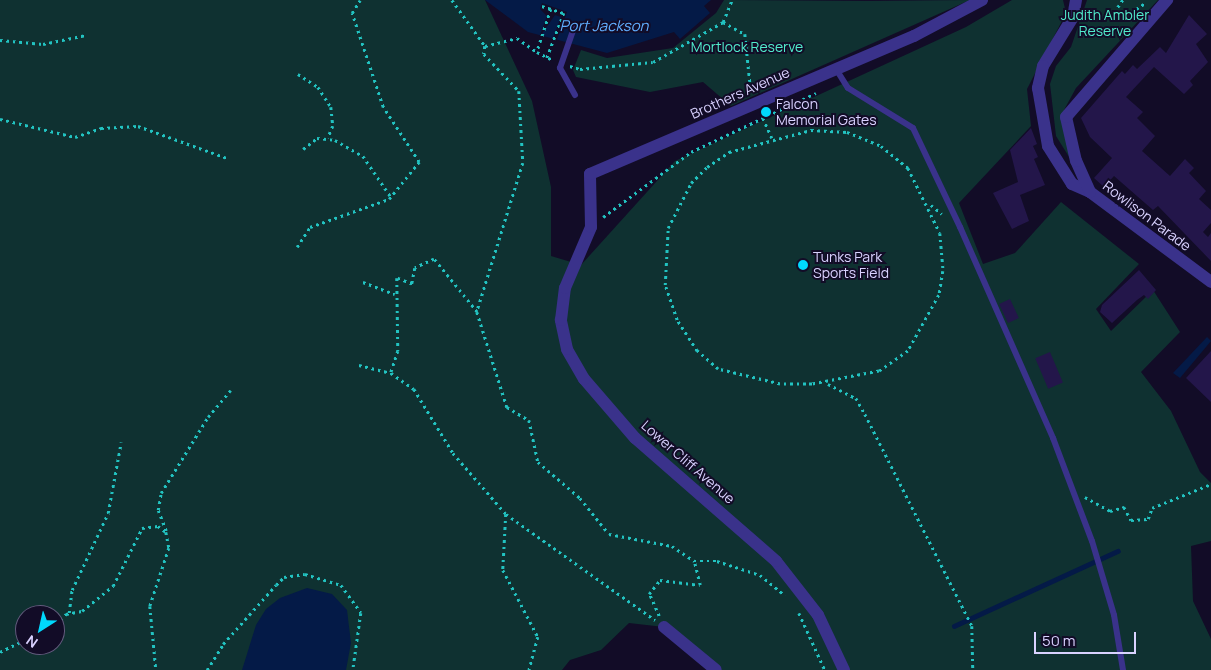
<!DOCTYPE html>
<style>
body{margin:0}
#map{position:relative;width:1211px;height:670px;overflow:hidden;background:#120c27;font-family:Manrope,sans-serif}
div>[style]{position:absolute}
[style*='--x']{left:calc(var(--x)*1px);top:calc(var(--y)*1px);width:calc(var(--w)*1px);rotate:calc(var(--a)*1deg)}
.green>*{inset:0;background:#0f3131}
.water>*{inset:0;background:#041a47}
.pier>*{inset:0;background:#120c27}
.stream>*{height:4.5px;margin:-2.25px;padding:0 2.25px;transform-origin:2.25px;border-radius:2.25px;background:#041a47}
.building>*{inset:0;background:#23164a;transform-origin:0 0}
.path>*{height:2.5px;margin-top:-1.25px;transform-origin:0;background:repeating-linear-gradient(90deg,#22c3c1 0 2.5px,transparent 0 6.5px)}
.lane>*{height:6px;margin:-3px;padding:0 3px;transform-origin:3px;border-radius:3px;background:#3a328b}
.street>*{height:12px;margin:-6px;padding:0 6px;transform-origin:6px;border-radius:6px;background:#3a328b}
.dots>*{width:14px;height:14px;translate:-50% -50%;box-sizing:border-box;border:2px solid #120c27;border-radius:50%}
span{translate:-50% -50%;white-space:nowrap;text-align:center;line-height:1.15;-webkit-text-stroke:4px #120c27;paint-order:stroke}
.park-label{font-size:14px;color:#51eccc}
.street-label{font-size:14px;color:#d9d2ff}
.poi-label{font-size:14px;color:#d9d2ff}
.left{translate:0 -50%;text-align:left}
.water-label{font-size:15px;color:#60aeff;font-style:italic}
.north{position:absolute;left:15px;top:605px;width:50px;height:50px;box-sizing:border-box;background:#120c27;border:1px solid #625b7d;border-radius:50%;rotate:215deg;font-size:14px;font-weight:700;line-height:20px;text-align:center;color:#d9d2ff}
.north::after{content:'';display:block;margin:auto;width:18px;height:22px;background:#00d8fd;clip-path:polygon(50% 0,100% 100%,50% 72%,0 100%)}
.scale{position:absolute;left:1034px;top:632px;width:102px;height:22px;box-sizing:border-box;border:2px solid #d9d2ff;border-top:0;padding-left:6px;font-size:15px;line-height:18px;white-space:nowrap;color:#d9d2ff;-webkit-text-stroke:4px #120c27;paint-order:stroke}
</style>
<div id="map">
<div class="green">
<div style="clip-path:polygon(evenodd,0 0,485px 0,532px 101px,551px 187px,551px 256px,581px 265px,675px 161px,966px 27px,1012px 0,1063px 0,1066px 13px,1027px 89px,1031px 126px,959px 203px,983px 264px,1015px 253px,1061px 202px,1139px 264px,1096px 309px,1111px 331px,1153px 290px,1180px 332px,1141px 372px,1171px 411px,1200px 472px,1211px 483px,1211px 541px,1191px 546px,1193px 601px,1211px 639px,1211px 670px,716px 670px,664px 627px,629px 623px,601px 650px,570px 660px,562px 670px,0 670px,0 0,25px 615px,55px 615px,55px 645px,25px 645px,25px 615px)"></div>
<div style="clip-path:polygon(724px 0,869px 1px,970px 0,731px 106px,703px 82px,650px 92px,576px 77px,573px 70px,581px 50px,607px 58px,673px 48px,716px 13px)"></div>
<div style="clip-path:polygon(1087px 0,1158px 0,1076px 88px,1064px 110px,1076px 168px,1056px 136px,1050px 84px,1056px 66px,1071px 47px)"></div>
</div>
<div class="water">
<div style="clip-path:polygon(485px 0,711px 0,704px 6px,710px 13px,680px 39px,674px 32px,607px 53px,528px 32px)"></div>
<div style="clip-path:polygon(1207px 337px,1211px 341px,1180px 378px,1173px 373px)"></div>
<div style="clip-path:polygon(307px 588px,332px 594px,347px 610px,351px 643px,346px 670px,242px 670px,256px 625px,266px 609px,280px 598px)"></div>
</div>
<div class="pier">
<div style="clip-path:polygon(542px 3px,567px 12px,556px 42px,552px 41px,561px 17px,555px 15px,539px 38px,547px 16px,540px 9px)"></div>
</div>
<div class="stream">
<div style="--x:954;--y:626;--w:180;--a:-24.6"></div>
</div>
<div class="building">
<div style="clip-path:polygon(1189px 15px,1207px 34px,1196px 44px,1208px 62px,1190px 81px,1193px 85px,1184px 94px,1154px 67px,1126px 97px,1143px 112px,1137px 118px,1155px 136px,1142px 151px,1170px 176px,1185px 159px,1194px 168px,1189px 173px,1206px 191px,1199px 199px,1211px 210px,1211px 223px,1203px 232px,1208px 237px,1211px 233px,1211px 261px,1158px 206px,1153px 210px,1114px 176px,1104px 187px,1094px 178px,1112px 158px,1090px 137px,1081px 118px,1122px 71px,1125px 74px,1133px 65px,1137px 69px,1160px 47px,1166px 53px)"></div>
<div style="clip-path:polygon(1031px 128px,1037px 144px,1033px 146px,1038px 157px,1034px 159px,1045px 185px,1020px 195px,1029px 221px,1012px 229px,993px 193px,1018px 182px,1010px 150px)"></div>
<div style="clip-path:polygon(1139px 270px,1156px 290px,1148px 299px,1144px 295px,1137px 300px,1112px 323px,1100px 312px,1102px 305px)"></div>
<div style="left:1010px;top:299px;width:21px;height:12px;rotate:65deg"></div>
<div style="clip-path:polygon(1211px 351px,1211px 402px,1186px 378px)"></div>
<div style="left:1050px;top:352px;width:33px;height:16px;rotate:67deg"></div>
</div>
<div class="path">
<div style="--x:452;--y:0;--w:57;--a:54.3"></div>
<div style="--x:485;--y:46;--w:8;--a:97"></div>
<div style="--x:484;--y:54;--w:51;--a:46.6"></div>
<div style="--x:519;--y:91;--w:72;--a:86.8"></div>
<div style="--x:523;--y:163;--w:156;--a:107.2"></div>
<div style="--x:477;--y:312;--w:100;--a:72.5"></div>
<div style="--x:507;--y:407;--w:26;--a:31"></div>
<div style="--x:529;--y:420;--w:43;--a:77.9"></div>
<div style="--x:538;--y:462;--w:55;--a:40.6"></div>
<div style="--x:580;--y:498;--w:46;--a:51.1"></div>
<div style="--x:609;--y:534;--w:64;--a:10.8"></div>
<div style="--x:672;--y:546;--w:27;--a:34"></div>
<div style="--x:694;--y:561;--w:23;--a:0"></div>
<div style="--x:717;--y:561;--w:45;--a:18"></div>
<div style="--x:760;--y:575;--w:32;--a:39"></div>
<div style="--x:1123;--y:0;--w:18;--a:124"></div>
<div style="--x:1113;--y:15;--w:9;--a:36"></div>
<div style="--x:1120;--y:20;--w:32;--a:-34"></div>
<div style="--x:542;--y:6;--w:23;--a:18"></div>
<div style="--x:564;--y:13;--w:48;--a:110.7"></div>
<div style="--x:551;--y:9;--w:45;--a:108"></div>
<div style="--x:537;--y:52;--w:18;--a:27"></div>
<div style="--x:723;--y:22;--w:24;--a:-68"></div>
<div style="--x:0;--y:40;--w:43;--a:5.3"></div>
<div style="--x:43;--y:44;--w:44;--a:-11.8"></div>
<div style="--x:485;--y:46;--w:33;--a:-14"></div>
<div style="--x:517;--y:38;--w:24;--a:35"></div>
<div style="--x:570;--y:66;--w:10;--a:17"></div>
<div style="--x:580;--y:69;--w:73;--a:-5.5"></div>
<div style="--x:653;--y:62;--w:81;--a:-29.7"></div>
<div style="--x:723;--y:22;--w:25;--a:29"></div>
<div style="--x:745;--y:34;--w:58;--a:84.1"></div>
<div style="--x:298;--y:74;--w:24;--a:33"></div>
<div style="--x:318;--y:87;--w:24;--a:57"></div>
<div style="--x:331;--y:107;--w:19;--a:84"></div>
<div style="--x:333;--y:126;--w:13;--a:113"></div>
<div style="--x:763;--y:118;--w:22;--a:66"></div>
<div style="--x:0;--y:119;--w:77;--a:13.5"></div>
<div style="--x:75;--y:137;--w:28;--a:-19"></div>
<div style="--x:101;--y:128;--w:37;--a:-3"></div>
<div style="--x:138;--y:126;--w:95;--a:19.8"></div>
<div style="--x:811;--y:130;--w:36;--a:3"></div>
<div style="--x:847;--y:132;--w:37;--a:22"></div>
<div style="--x:881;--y:146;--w:35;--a:39"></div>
<div style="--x:908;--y:168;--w:72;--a:63.8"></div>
<div style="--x:940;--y:233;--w:38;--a:85"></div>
<div style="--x:943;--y:271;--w:24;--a:99"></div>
<div style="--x:939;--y:295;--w:64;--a:119"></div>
<div style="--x:908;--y:351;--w:35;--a:145"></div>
<div style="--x:879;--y:371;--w:68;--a:169"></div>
<div style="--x:812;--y:384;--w:32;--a:180"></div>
<div style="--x:780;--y:384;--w:64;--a:-166.4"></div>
<div style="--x:718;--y:369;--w:28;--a:-139"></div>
<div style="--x:697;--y:351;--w:37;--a:-123"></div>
<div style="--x:677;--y:320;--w:37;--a:-109"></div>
<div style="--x:665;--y:285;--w:57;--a:-87"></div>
<div style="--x:668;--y:228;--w:51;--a:-62.9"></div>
<div style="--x:691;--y:183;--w:23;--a:-45"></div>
<div style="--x:707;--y:167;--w:27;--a:-34"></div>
<div style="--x:729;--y:152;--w:85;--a:-15"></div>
<div style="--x:303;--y:149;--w:18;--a:-38"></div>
<div style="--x:317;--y:138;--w:18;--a:6"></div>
<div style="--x:335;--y:140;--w:32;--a:30"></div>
<div style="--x:363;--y:156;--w:50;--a:55.7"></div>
<div style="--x:931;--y:205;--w:14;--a:39"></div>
<div style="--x:603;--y:217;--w:109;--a:-36.5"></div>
<div style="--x:691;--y:152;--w:138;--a:-25.3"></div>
<div style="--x:297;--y:247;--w:24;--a:-57"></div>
<div style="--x:310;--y:227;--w:84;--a:-19.5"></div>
<div style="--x:389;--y:199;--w:48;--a:-51"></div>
<div style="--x:419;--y:162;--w:66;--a:-123.2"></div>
<div style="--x:383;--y:107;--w:99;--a:-108.3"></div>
<div style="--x:352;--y:13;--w:15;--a:-58"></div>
<div style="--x:363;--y:282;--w:34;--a:21"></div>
<div style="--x:477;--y:312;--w:68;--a:-129.1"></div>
<div style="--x:434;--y:259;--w:21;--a:155"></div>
<div style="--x:415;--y:268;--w:16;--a:101"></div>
<div style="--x:412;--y:284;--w:16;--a:-158"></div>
<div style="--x:397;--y:278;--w:73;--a:89.2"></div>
<div style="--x:398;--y:351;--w:23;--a:108"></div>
<div style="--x:391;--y:373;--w:28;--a:35"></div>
<div style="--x:414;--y:389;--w:75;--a:58.6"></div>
<div style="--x:453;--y:453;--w:81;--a:49"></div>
<div style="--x:506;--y:514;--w:183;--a:35.4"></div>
<div style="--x:359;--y:365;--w:33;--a:14"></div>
<div style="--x:828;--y:384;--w:31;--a:27"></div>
<div style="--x:856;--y:398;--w:18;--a:61"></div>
<div style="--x:865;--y:414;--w:237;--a:63.2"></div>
<div style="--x:972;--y:626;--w:44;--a:88.7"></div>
<div style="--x:1085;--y:497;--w:29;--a:29"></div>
<div style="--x:1110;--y:511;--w:15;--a:-16"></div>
<div style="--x:1124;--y:507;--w:15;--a:62"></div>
<div style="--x:1131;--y:520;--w:17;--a:-3"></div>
<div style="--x:1148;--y:519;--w:12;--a:-70"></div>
<div style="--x:1152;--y:508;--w:64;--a:-22.1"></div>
<div style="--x:506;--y:514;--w:56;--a:93.1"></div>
<div style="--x:503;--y:570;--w:76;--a:62.4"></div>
<div style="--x:538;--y:637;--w:34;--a:105"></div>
<div style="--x:166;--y:531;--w:22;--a:-111"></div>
<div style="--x:158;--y:510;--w:17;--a:-80"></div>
<div style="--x:161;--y:493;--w:89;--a:-58.3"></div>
<div style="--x:208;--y:417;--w:35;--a:-50"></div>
<div style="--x:69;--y:613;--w:23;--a:-83"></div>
<div style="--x:72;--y:590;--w:85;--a:-64.9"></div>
<div style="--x:108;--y:513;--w:72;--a:-79.6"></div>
<div style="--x:799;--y:613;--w:63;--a:65.5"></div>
<div style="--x:659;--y:616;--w:24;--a:-114"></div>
<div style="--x:649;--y:594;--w:18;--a:-52"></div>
<div style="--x:660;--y:580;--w:40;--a:7.1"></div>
<div style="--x:700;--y:585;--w:25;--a:-104"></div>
<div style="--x:55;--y:624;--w:15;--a:-42"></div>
<div style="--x:66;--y:614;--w:16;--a:-11"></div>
<div style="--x:82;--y:611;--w:40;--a:-39"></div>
<div style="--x:113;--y:586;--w:65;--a:-63.4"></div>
<div style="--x:142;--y:528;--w:16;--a:-7"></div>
<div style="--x:158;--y:526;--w:10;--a:37"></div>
<div style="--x:166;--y:532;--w:16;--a:79"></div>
<div style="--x:169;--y:548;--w:61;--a:108.1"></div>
<div style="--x:150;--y:606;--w:64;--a:84.6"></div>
<div style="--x:0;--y:652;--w:28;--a:-26"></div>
<div style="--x:207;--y:670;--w:31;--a:-58"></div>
<div style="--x:223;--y:644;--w:79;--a:-48.1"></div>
<div style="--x:276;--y:585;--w:11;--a:-45"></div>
<div style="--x:284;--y:577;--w:21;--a:-8"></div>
<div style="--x:305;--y:574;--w:38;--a:17"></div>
<div style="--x:341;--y:585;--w:34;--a:54"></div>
<div style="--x:361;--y:613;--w:58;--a:98"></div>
</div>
<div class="lane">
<div style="--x:836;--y:69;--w:22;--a:58"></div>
<div style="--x:848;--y:88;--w:76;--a:31.6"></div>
<div style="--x:913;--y:128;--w:110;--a:64.6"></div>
<div style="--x:960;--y:227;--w:231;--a:66.2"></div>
<div style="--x:1053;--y:438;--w:110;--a:69.3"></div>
<div style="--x:1092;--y:541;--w:77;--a:73.4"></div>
<div style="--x:1114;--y:615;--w:56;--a:80.7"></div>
<div style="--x:575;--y:95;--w:31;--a:-119"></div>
<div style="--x:560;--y:68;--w:46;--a:-70.8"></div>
</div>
<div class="street">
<div style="--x:1076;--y:0;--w:17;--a:100"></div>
<div style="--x:1073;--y:17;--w:57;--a:121.5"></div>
<div style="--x:1043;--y:66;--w:23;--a:103"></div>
<div style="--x:1038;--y:88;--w:59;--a:80.2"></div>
<div style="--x:1048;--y:146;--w:45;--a:57.7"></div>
<div style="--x:1072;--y:184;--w:20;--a:24"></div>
<div style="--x:1090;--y:192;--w:151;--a:36.6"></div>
<div style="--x:1090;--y:192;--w:34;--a:-114"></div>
<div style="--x:1076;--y:161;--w:45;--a:-102.8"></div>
<div style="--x:1066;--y:117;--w:155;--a:-49.2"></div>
<div style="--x:664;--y:627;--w:67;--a:39.6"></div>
<div style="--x:844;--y:670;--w:61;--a:-115.3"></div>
<div style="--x:818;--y:615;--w:68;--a:-127.9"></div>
<div style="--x:776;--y:561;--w:187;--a:-138.9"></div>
<div style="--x:635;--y:438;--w:78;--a:-130.8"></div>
<div style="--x:584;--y:379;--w:34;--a:-120"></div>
<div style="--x:567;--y:349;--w:30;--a:-102"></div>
<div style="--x:561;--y:320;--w:32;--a:-83"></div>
<div style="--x:565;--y:288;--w:66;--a:-66.9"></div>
<div style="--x:591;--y:227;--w:53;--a:-91.1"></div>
<div style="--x:590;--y:174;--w:352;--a:-23.1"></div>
<div style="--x:914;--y:36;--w:77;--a:-27.9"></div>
</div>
<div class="dots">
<div style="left:766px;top:112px;background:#00d8fd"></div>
<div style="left:803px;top:265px;background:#00d8fd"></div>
</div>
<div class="park-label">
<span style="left:1105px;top:23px">Judith Ambler<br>Reserve</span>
<span style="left:747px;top:47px">Mortlock Reserve</span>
</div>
<div class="street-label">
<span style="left:740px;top:93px;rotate:-24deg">Brothers Avenue</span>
<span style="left:1147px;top:216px;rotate:37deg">Rowlison Parade</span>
<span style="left:688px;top:462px;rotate:41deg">Lower Cliff Avenue</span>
</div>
<div class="poi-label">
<span class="left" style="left:776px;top:112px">Falcon<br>Memorial Gates</span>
<span class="left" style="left:813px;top:265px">Tunks Park<br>Sports Field</span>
</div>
<div class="water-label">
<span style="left:604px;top:26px">Port Jackson</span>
</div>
<div class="north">N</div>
<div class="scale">50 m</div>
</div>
